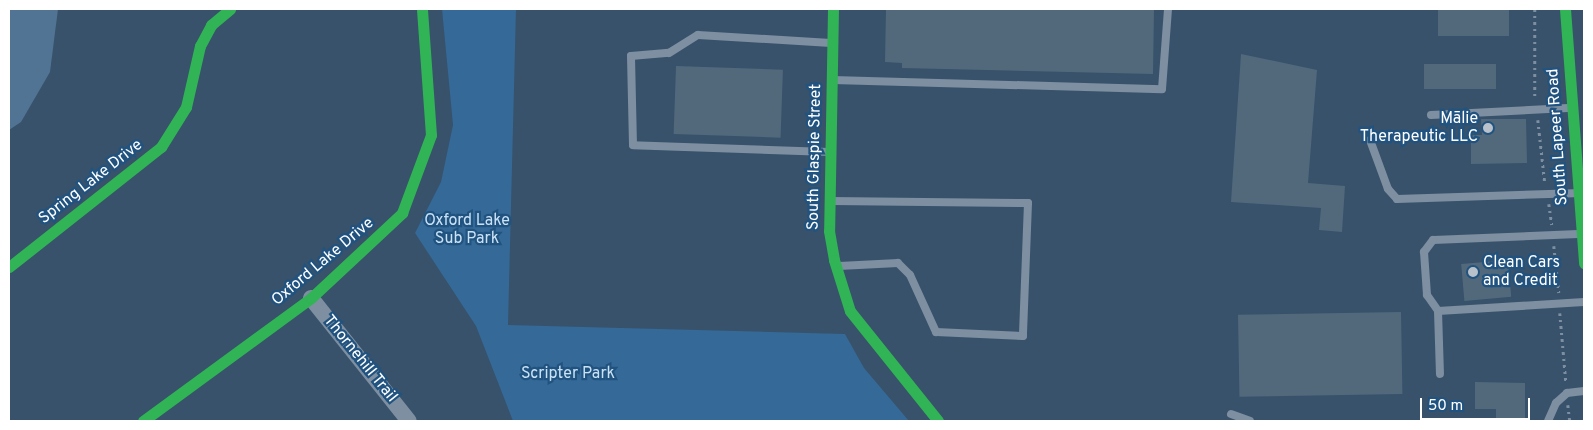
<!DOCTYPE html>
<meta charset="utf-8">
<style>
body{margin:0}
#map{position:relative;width:1593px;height:430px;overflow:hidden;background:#37526a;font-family:Overpass,sans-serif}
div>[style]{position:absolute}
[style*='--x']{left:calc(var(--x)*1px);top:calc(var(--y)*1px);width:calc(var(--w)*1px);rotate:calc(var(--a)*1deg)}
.green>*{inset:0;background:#356997}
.water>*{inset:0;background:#517494}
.building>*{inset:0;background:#52697c;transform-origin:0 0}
.path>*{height:2.5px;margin-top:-1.25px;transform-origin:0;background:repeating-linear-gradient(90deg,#7d8fa0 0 2.5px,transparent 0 6.5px)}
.lane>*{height:8px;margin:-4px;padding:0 4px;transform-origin:4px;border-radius:4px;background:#7d8fa0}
.street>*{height:16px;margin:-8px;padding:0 8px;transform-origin:8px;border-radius:8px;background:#7d8fa0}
.fast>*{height:11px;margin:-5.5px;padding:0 5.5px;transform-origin:5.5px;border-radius:5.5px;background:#30b455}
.dots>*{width:14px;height:14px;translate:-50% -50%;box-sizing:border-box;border:2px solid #215380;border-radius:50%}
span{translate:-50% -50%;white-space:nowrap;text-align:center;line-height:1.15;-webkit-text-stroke:4.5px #215380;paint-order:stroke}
.poi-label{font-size:16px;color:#fff}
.right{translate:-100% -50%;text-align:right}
.left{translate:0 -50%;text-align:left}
.street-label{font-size:16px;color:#fff}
.park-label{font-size:16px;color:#cae2f6}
.frame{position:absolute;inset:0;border:10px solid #fff;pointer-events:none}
.scale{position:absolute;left:1420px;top:398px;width:110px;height:22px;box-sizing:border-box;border:2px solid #fff;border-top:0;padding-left:6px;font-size:15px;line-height:18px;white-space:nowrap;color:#fff;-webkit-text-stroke:4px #215380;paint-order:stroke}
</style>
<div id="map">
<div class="green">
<div style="clip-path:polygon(442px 9px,516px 9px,508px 325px,845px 334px,864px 368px,909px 421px,513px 421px,476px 326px,415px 233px,441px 182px,453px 125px)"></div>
</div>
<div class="water">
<div style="clip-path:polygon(9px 9px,58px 9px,50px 72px,21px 122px,9px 130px)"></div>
</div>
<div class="building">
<div style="clip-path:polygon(886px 9px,1154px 9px,1153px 74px,902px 68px,902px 63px,885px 62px)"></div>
<div style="left:1438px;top:9px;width:71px;height:27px"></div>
<div style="clip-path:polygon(1241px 54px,1317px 70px,1308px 183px,1345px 186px,1342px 232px,1319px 230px,1321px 208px,1231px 202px)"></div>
<div style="left:1424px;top:64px;width:72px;height:25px"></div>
<div style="left:676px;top:66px;width:107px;height:68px;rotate:2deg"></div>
<div style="clip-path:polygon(1481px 119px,1526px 119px,1527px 163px,1471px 164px,1471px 135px,1482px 135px)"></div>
<div style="left:1508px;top:260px;width:37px;height:47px;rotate:85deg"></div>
<div style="left:1401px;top:312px;width:82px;height:163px;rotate:89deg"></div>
<div style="clip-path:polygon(1475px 382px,1525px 383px,1525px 421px,1496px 421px,1496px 409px,1475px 409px)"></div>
</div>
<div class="path">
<div style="--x:1535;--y:9;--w:90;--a:90"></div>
<div style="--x:1538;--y:120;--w:63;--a:83.7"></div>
<div style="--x:1549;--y:204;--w:21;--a:82"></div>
<div style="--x:1554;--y:246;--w:47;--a:83.9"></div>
<div style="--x:1560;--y:313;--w:69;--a:85"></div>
<div style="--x:1568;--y:405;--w:16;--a:83"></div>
</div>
<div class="lane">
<div style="--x:833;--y:80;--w:329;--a:1.6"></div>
<div style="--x:1162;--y:89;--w:80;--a:-85.7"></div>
<div style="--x:1431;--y:115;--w:137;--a:-2.9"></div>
<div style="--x:1370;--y:140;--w:52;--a:69.8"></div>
<div style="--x:1388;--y:189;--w:13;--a:48"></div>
<div style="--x:1397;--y:199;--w:177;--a:-1.9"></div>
<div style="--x:829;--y:152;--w:196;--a:-178"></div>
<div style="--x:633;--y:145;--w:89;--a:-91.3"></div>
<div style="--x:631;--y:56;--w:38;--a:-5"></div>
<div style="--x:669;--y:53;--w:34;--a:-32"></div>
<div style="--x:698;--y:35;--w:133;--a:3.4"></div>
<div style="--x:831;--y:201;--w:197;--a:0.6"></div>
<div style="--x:1028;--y:203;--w:133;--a:92.2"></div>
<div style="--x:1023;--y:336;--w:87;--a:-177.4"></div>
<div style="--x:936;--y:332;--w:63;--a:-114.5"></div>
<div style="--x:910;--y:275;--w:17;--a:-135"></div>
<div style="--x:898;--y:263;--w:59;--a:177.1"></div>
<div style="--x:1578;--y:234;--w:145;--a:177.6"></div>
<div style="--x:1433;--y:240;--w:15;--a:127"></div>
<div style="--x:1424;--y:252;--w:43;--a:86"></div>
<div style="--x:1427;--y:295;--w:19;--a:55"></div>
<div style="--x:1438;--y:311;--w:146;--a:-3.5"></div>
<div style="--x:1438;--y:311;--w:63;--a:88.2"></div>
<div style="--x:1231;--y:414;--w:20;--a:20"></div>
<div style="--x:1548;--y:421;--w:20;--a:-66"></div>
<div style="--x:1556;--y:403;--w:15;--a:-42"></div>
<div style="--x:1567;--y:393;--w:17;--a:-7"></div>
</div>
<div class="street">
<div style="--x:311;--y:298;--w:157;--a:51.5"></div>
</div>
<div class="fast">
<div style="--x:833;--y:9;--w:222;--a:91"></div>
<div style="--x:829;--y:231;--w:29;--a:80"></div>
<div style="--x:834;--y:260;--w:53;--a:72.6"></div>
<div style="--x:850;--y:311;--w:141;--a:51.3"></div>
<div style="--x:1565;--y:9;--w:255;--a:85.7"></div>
<div style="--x:9;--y:267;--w:194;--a:-38.3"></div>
<div style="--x:161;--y:147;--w:47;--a:-58"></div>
<div style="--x:186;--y:107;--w:63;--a:-77.1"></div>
<div style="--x:200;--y:46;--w:24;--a:-62"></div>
<div style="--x:211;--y:25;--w:25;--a:-40"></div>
<div style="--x:143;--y:421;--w:208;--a:-36.2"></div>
<div style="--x:311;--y:298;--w:125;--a:-43"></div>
<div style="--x:402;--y:213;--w:83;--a:-69.6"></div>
<div style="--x:431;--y:135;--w:126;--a:-94.1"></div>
</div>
<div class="dots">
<div style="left:1488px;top:128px;background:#b9c2cb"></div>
<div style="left:1473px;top:272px;background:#b9c2cb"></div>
</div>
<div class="poi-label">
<span class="right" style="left:1478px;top:128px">Mālie<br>Therapeutic LLC</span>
<span class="left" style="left:1483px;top:272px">Clean Cars<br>and Credit</span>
</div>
<div class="street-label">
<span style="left:1558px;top:137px;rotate:-94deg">South Lapeer Road</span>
<span style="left:815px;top:157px;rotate:-89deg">South Glaspie Street</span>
<span style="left:91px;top:182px;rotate:-38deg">Spring Lake Drive</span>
<span style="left:323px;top:262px;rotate:-40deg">Oxford Lake Drive</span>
<span style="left:360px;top:359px;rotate:51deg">Thornehill Trail</span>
</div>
<div class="park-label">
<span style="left:467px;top:230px">Oxford Lake<br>Sub Park</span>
<span style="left:568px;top:374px">Scripter Park</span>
</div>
<div class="frame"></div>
<div class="scale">50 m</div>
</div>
